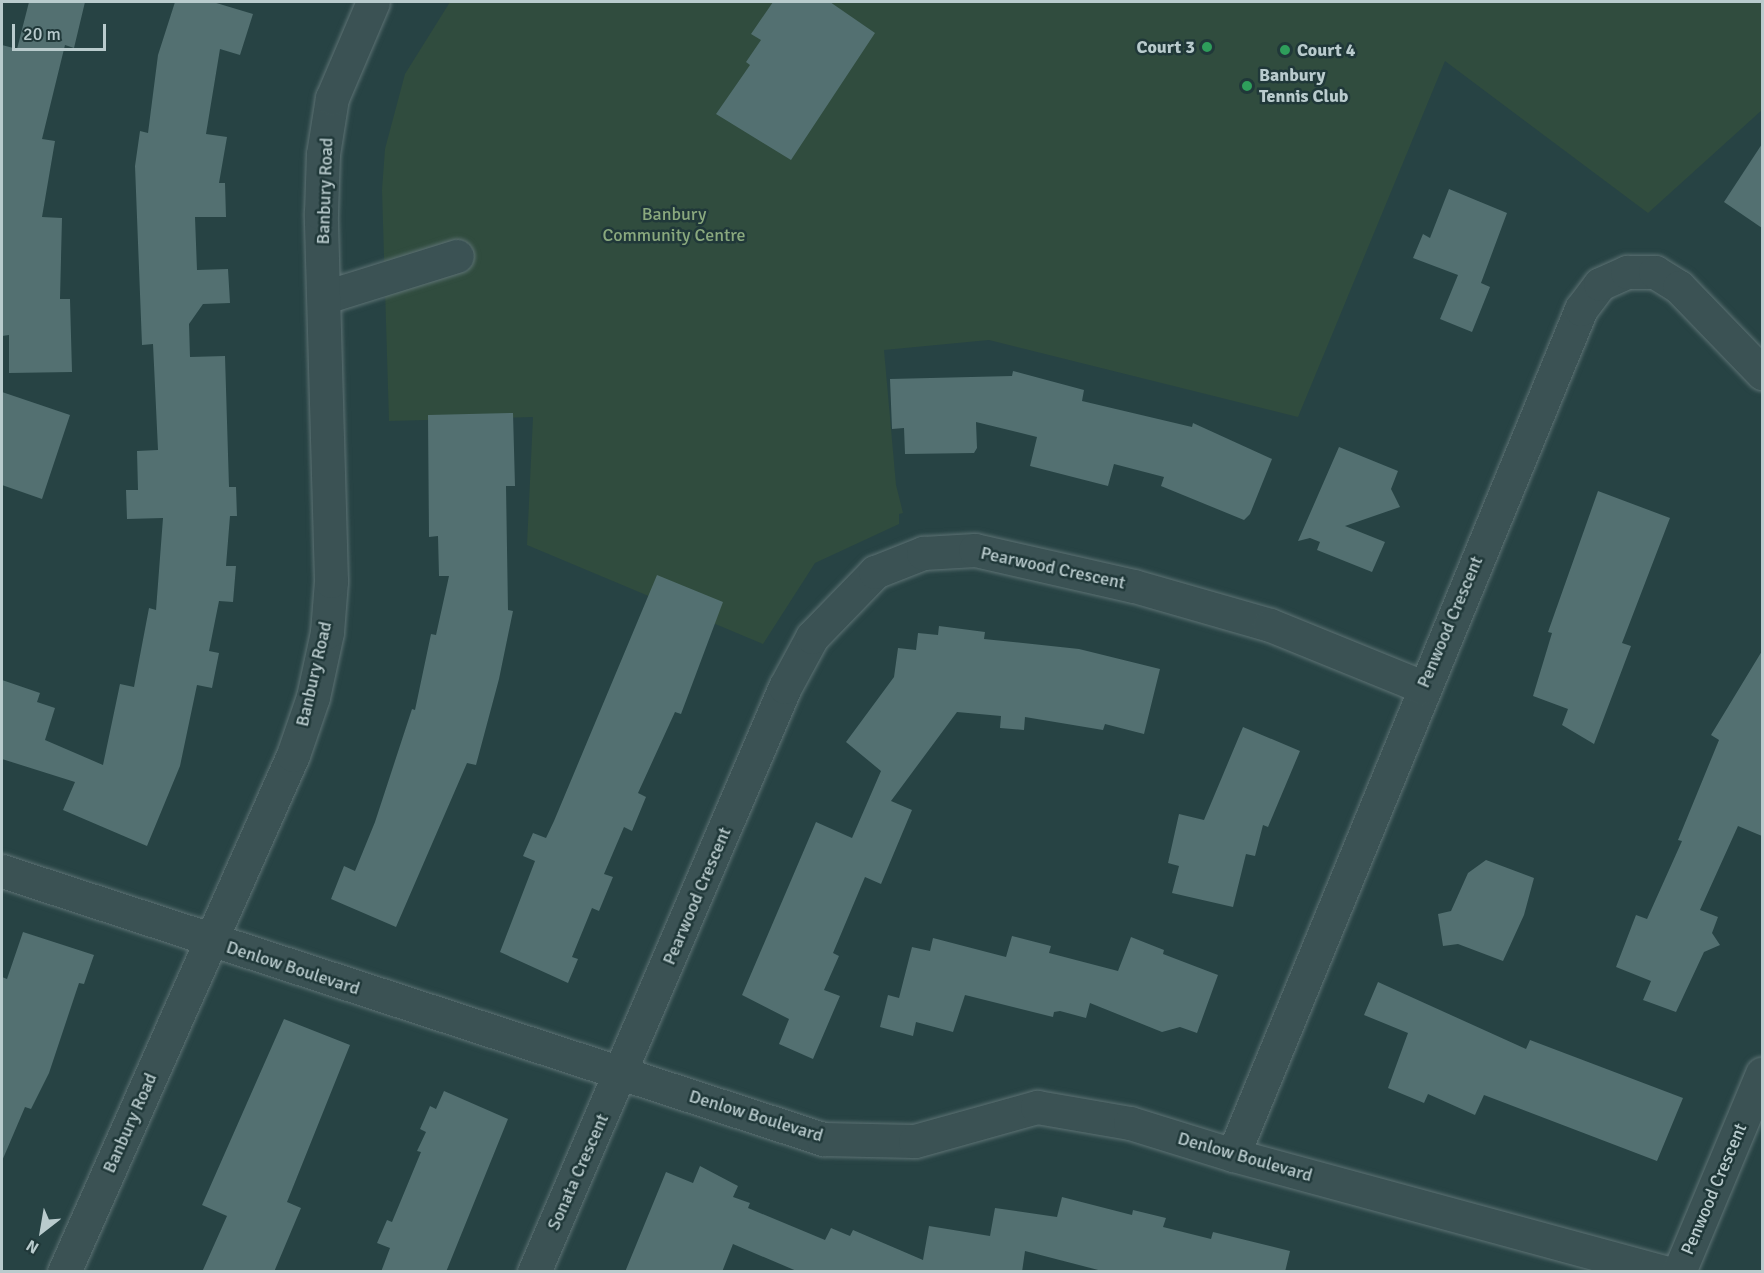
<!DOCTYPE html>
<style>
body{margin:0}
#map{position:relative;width:1764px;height:1273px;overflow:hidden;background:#274344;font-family:Signika,sans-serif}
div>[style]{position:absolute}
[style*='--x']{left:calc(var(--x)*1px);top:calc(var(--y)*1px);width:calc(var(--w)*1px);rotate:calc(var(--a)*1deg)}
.green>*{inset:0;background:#304c3e}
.building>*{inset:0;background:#537071}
.roads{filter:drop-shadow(0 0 2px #5d7274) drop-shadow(0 0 2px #5d7274)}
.minor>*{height:33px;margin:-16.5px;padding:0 16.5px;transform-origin:16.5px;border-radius:16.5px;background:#3b5254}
.dots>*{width:16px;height:16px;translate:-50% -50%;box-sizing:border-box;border:3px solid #203839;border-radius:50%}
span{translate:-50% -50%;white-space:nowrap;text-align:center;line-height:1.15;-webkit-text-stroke:5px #203839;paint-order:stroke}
.poi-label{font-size:18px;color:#b9cbcd;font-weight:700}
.right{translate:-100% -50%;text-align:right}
.left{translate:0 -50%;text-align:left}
.street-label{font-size:18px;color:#b9cbcd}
.park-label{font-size:18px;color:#8aa97e}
.frame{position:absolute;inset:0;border:3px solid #b9cbcd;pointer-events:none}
.north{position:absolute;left:12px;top:1201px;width:60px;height:60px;-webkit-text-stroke:4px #203839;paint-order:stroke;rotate:211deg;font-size:16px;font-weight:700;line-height:24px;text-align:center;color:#b9cbcd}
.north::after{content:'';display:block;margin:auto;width:21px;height:27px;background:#b9cbcd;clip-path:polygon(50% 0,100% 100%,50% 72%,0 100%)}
.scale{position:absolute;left:12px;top:24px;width:94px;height:27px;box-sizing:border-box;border:3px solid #b9cbcd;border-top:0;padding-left:8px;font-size:18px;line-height:21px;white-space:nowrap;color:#b9cbcd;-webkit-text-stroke:4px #203839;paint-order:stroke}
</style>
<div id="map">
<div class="green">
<div style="clip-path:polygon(450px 2px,1762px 2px,1762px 110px,1648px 213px,1445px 61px,1298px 417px,989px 340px,884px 350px,896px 485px,903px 513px,899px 514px,899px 524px,815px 563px,763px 644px,527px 545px,533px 417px,389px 421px,382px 190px,385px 149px,405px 74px)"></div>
</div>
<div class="building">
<div style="clip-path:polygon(29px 2px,85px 2px,74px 48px,65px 45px,42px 139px,55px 141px,42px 217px,62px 218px,60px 299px,70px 299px,72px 372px,9px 373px,9px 335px,2px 336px,2px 45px,17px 49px)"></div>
<div style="clip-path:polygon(175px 2px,213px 2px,253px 14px,240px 55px,220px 49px,206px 134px,227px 137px,219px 183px,225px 183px,226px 217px,195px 217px,197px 270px,228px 269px,230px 303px,203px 304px,189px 324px,190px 357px,225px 356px,229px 487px,236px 487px,237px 516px,230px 516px,226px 566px,236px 566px,233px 602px,219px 601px,209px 651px,219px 653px,212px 688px,197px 685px,180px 766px,147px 846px,63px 810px,75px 782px,2px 759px,2px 680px,40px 693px,37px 702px,55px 708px,45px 740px,103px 765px,120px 684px,134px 687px,149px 608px,156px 610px,163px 518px,127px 519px,126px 490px,138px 490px,137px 451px,158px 450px,153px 344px,142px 345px,135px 166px,140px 131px,148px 133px,158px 55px)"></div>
<div style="clip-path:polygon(773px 2px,830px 2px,875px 33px,791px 160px,716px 114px,750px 65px,746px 62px,761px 40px,751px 34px)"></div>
<div style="clip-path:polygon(1762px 144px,1762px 228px,1724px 202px)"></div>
<div style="clip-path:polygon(1449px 189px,1507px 213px,1481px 283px,1490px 287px,1472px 332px,1440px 319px,1458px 275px,1413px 258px,1423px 234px,1430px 238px)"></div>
<div style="clip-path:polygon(1013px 371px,1084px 390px,1082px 401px,1192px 427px,1193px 423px,1272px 459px,1250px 514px,1244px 520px,1161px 486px,1164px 477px,1114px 464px,1108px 486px,1030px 466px,1037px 437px,976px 422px,977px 448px,974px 453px,905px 454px,904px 428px,892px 429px,890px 379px,1012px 376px)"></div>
<div style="clip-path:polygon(2px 392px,70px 415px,42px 499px,2px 485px)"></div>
<div style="clip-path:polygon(513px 413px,515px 486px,506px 486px,508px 610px,513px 611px,499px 679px,476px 765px,467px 763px,396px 927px,331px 899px,344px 866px,355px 871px,375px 822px,412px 709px,415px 710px,431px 634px,436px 635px,449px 576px,439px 576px,438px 536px,429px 537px,428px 415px)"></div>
<div style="clip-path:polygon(1339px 447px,1398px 471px,1391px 489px,1400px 507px,1345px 526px,1385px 542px,1372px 572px,1317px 550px,1320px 542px,1310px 538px,1298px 541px)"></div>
<div style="clip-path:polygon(1598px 491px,1670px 518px,1622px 643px,1631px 646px,1594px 744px,1562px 725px,1568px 709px,1533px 696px,1552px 633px,1548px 632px)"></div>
<div style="clip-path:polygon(657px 575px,723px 602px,681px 714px,675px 712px,638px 793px,646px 797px,632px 831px,624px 827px,604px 874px,613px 877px,599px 911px,592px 908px,572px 957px,578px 959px,568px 983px,500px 952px,535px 861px,523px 856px,533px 833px,546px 838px,554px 821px)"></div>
<div style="clip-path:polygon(939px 626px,985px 632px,984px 639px,1079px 649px,1160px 669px,1144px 734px,1105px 724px,1103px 730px,1025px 717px,1024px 730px,1000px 728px,1001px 716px,957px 712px,891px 801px,912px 810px,881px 884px,865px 877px,833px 953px,839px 956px,824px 990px,840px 996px,813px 1059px,779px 1044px,789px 1019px,742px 995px,816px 822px,852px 838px,881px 771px,846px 742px,894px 677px,898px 648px,916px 650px,918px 633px,938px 635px)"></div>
<div style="clip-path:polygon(1762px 651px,1762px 836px,1738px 826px,1700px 910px,1718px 917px,1712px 933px,1720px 945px,1704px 952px,1676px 1012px,1643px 1000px,1651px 981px,1616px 967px,1636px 915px,1647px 919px,1682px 841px,1678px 840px,1719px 740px,1711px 735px)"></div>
<div style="clip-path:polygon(1243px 727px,1300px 751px,1268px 827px,1263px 825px,1255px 856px,1246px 854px,1233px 907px,1172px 893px,1179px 866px,1168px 863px,1179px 814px,1204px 820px)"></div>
<div style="clip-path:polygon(1486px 860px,1534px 878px,1524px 915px,1503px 961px,1458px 944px,1443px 946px,1438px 914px,1451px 911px,1468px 873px)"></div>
<div style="clip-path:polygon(23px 932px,94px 955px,84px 984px,79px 983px,49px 1073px,31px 1109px,25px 1107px,2px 1161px,2px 977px,7px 979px)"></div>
<div style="clip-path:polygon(1012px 936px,1051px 946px,1049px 953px,1118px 971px,1131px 937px,1164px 950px,1163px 954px,1218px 975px,1197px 1033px,1180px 1027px,1162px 1032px,1090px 1003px,1086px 1018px,1060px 1011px,1054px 1012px,1053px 1017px,965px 995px,953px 1032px,916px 1022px,913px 1036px,880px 1027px,888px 995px,899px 998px,912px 947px,930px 951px,933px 938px,1006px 957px)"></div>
<div style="clip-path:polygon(1378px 982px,1526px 1049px,1530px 1040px,1683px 1098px,1657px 1161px,1484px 1095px,1475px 1115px,1428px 1094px,1424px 1103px,1388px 1088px,1408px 1033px,1364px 1015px)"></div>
<div style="clip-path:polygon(284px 1019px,350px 1045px,287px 1202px,301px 1208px,274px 1272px,202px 1272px,227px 1216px,202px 1205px)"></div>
<div style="clip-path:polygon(444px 1091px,508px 1119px,446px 1272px,381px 1272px,390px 1248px,377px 1243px,387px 1220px,392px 1222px,421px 1152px,417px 1151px,426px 1132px,420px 1129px,430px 1106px,436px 1109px)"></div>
<div style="clip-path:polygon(700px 1166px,738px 1186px,733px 1197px,750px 1203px,748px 1208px,825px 1240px,831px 1228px,850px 1236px,853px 1230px,923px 1260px,929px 1226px,990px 1236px,995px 1208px,1057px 1217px,1062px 1197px,1132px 1215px,1133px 1210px,1166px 1218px,1163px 1227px,1211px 1239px,1213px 1232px,1290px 1251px,1285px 1272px,1106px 1272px,1025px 1251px,1022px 1272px,799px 1272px,733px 1244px,722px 1272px,625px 1272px,666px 1172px,693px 1183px)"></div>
</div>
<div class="roads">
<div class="minor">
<div style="--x:325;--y:297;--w:138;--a:-17.3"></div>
<div style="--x:2;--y:871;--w:864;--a:18.08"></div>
<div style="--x:823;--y:1139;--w:92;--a:1.2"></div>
<div style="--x:915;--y:1141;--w:127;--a:-15.6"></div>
<div style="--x:1037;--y:1107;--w:94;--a:9.8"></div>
<div style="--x:1130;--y:1123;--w:108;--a:17.3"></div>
<div style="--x:1233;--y:1155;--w:446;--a:15.2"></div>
<div style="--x:1233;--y:1155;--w:915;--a:-67.64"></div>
<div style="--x:1581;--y:309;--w:31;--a:-53"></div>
<div style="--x:1600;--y:284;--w:30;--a:-24"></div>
<div style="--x:1627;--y:272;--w:28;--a:0"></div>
<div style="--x:1655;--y:272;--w:28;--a:32"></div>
<div style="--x:1679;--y:287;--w:120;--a:46"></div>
<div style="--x:64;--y:1272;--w:565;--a:-66.11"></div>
<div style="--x:293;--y:755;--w:61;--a:-71"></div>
<div style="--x:313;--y:697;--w:66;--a:-77.8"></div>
<div style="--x:327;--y:632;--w:51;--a:-85.5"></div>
<div style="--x:331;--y:581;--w:368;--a:-91.6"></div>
<div style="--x:321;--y:213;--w:59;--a:-88.1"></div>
<div style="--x:323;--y:154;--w:57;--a:-80.9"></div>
<div style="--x:332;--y:98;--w:104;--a:-66.9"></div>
<div style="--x:534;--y:1272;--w:637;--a:-66.78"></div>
<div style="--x:785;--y:687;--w:57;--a:-61.6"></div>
<div style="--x:812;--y:637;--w:91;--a:-45.9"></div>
<div style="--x:875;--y:572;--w:52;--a:-21.6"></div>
<div style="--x:923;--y:553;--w:52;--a:-3.3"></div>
<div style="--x:975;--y:550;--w:163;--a:12.8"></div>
<div style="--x:1134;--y:586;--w:141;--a:16"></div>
<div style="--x:1270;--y:625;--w:165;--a:22.1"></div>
<div style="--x:1679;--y:1272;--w:215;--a:-67.3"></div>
</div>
</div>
<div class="dots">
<div style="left:1207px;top:47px;background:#2e9e5b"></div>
<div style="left:1285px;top:50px;background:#2e9e5b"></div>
<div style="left:1247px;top:86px;background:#2e9e5b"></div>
</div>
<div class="poi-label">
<span class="right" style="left:1195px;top:47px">Court 3</span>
<span class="left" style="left:1297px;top:50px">Court 4</span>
<span class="left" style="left:1259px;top:86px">Banbury<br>Tennis Club</span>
</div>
<div class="street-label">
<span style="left:325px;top:191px;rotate:-88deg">Banbury Road</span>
<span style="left:1053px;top:568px;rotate:12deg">Pearwood Crescent</span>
<span style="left:1450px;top:622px;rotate:-67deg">Penwood Crescent</span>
<span style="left:314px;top:674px;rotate:-77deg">Banbury Road</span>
<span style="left:697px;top:896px;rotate:-67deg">Pearwood Crescent</span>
<span style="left:293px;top:968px;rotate:18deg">Denlow Boulevard</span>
<span style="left:756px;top:1116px;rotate:17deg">Denlow Boulevard</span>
<span style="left:130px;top:1123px;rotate:-66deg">Banbury Road</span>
<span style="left:1245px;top:1157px;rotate:16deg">Denlow Boulevard</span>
<span style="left:578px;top:1172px;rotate:-66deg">Sonata Crescent</span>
<span style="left:1714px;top:1189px;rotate:-67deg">Penwood Crescent</span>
</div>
<div class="park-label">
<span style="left:674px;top:225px">Banbury<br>Community Centre</span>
</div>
<div class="frame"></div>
<div class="north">N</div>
<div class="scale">20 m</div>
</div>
